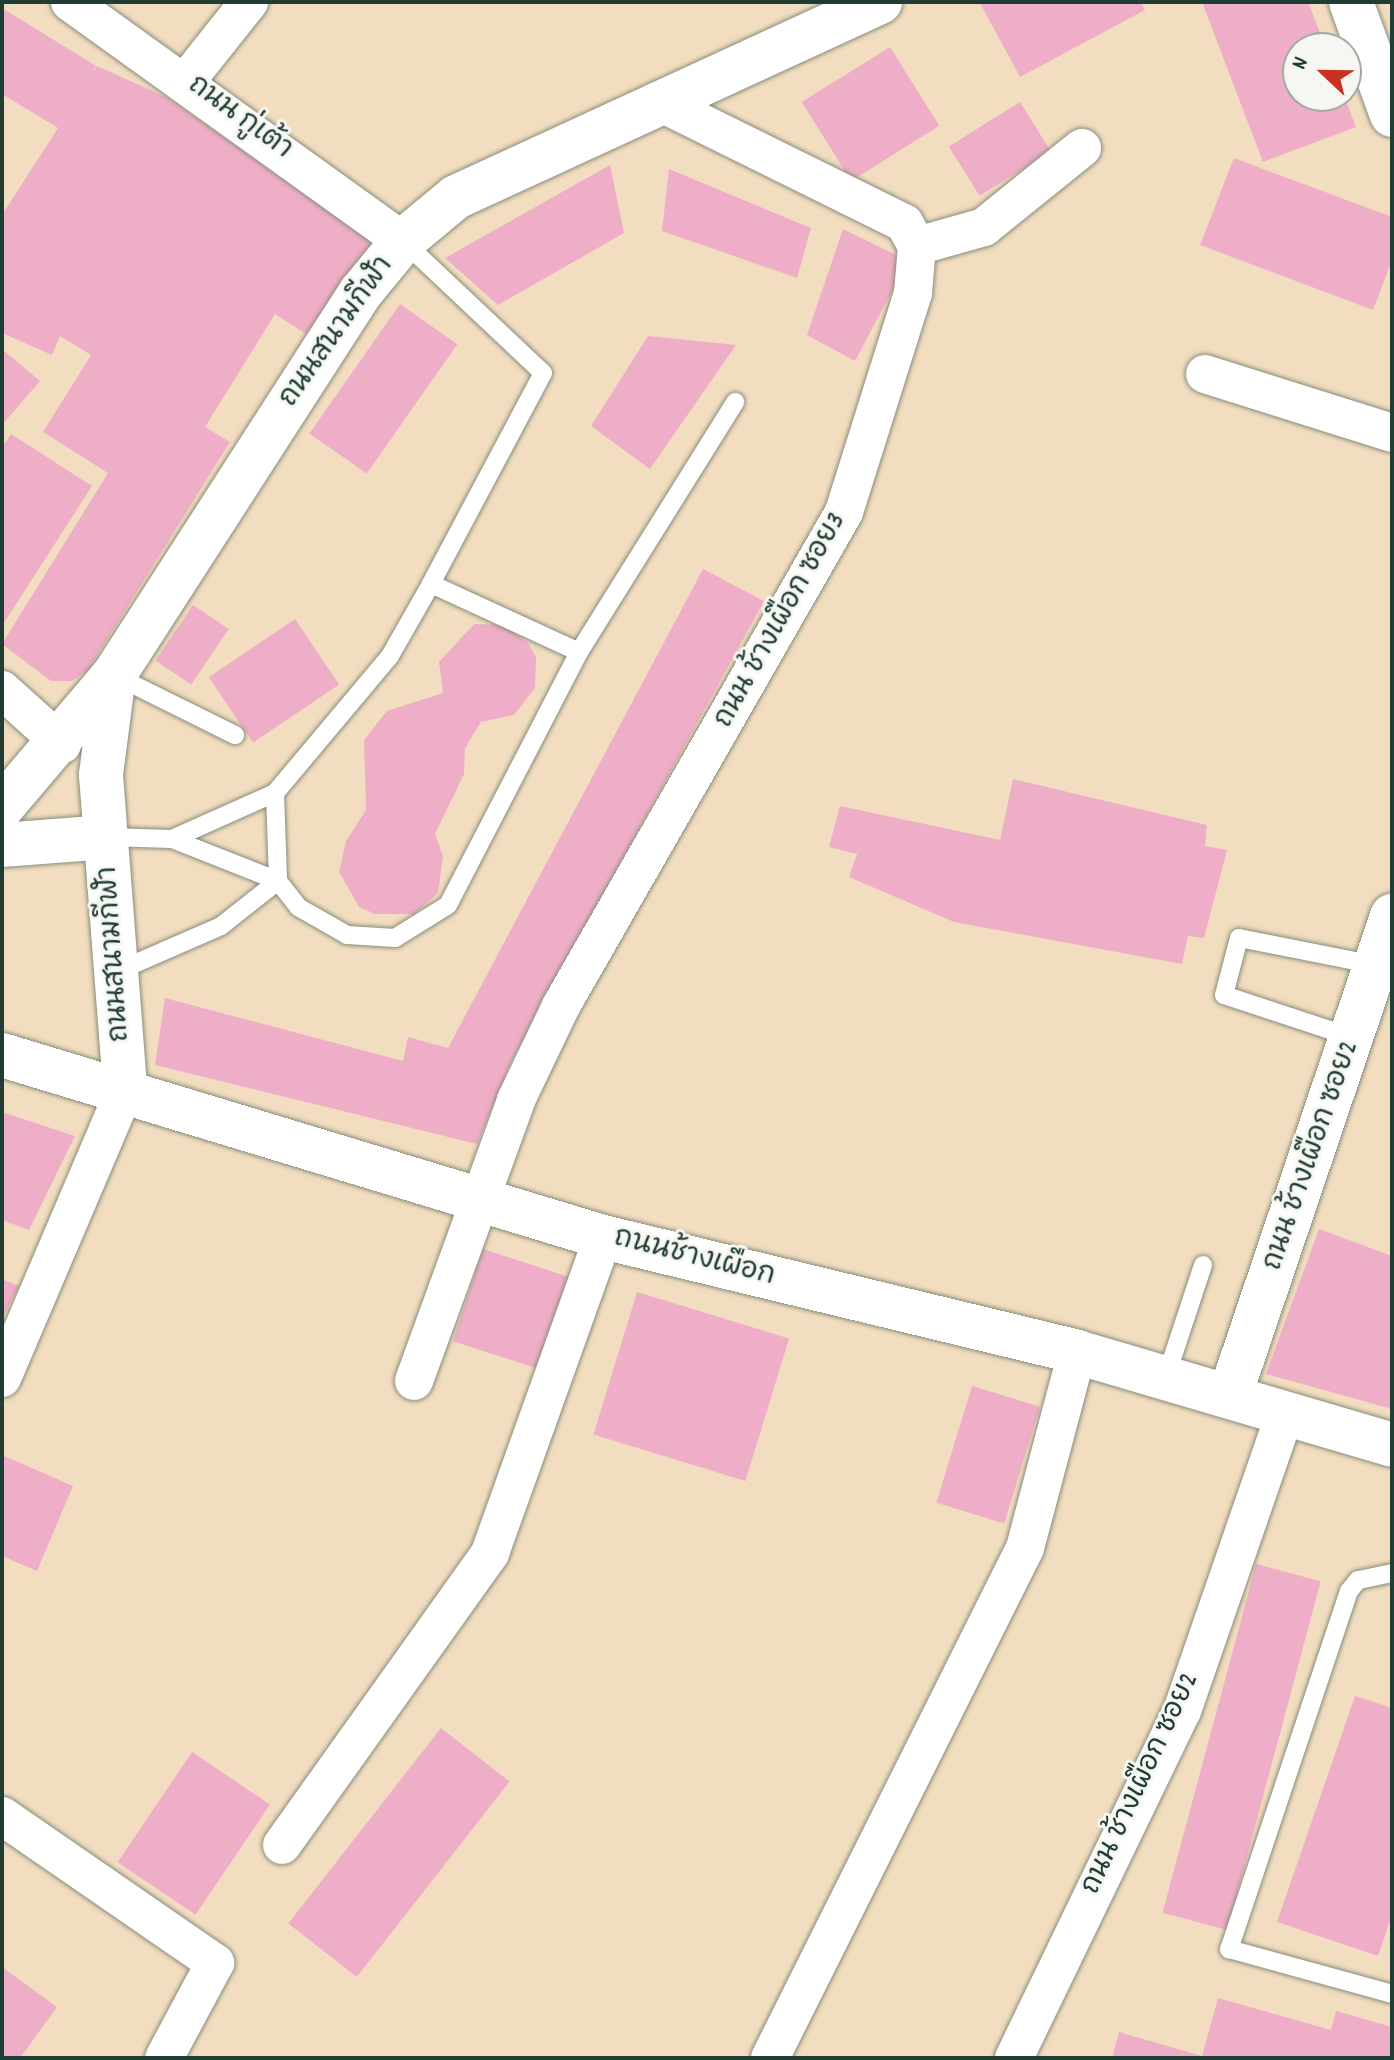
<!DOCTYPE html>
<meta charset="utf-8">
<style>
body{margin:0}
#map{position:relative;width:1394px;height:2060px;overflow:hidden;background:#f2ddc0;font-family:Dekko,"Playpen Sans Thai",sans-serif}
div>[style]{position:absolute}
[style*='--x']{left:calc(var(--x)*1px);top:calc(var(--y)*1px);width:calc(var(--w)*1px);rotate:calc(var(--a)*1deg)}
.building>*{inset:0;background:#efaec7;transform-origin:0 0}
.roads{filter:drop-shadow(0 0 2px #888d7a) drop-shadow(0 0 2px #888d7a)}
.service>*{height:18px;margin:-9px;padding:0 9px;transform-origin:9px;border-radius:9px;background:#fff}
.minor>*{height:38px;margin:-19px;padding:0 19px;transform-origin:19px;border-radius:19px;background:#fff}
.tertiary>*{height:44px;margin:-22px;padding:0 22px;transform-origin:22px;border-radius:22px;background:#fff}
.primary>*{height:44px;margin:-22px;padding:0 22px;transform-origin:22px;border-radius:22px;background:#fff}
span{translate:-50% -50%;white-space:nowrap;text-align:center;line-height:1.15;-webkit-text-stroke:6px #f6f6f2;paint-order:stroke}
.street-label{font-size:28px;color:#1f3d34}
.frame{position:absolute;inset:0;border:4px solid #1f3d34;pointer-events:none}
.north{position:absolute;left:1282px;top:32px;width:80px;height:80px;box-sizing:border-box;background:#f6f6f2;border:2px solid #a0aca6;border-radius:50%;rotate:292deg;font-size:22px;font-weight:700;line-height:32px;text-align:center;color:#1f3d34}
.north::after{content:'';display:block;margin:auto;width:28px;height:36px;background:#c8321e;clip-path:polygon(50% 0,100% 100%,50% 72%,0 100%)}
</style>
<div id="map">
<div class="building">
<div style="clip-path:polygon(1141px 2px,1145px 10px,1020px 77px,980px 3px)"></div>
<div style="clip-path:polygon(1202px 2px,1308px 2px,1326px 48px,1298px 48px,1298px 96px,1344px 96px,1356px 127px,1263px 162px)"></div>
<div style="clip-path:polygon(2px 8px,96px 66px,92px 75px,97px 66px,166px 97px,373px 240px,306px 334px,275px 314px,205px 427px,230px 442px,88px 670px,72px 681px,51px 681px,2px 644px,108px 473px,43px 432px,91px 355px,60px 336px,52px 355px,2px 333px,2px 215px,58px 128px,2px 94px)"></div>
<div style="left:890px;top:47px;width:93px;height:104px;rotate:58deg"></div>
<div style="left:1020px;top:102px;width:58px;height:84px;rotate:58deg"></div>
<div style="clip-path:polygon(1234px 158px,1392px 217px,1392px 260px,1373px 310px,1200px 245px)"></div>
<div style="clip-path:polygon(610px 165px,624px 233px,498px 305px,445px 258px)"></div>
<div style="clip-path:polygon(669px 169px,811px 228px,797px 278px,662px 231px)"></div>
<div style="clip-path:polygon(843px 229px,908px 261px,855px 361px,807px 335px)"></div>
<div style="left:400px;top:304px;width:70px;height:158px;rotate:35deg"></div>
<div style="clip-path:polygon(648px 336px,736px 345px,650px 469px,591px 426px)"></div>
<div style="clip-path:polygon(2px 349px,40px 381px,2px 425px)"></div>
<div style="clip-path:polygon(11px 434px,92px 486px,2px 626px,2px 447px)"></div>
<div style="clip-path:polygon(703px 569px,764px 601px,511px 1062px,477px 1144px,155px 1065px,165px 998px,403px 1061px,408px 1037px,448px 1048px)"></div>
<div style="left:193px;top:605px;width:43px;height:67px;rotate:34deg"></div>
<div style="left:295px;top:619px;width:79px;height:104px;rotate:56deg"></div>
<div style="clip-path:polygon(474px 624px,504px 625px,528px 643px,536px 657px,535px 688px,514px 715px,481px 722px,465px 748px,464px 774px,435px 834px,443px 856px,438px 893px,414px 914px,375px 914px,359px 907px,339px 872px,346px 841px,366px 810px,364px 740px,387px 711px,443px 693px,439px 662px)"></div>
<div style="clip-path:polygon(1013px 779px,1207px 825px,1205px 846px,1227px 850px,1204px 938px,1188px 936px,1182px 964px,954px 922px,849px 877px,857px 854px,829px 847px,840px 806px,1000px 840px)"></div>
<div style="clip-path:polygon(2px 1112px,75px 1136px,29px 1230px,2px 1220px)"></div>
<div style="clip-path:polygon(1319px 1229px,1392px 1256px,1392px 1409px,1266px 1374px)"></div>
<div style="left:483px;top:1249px;width:93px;height:97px;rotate:18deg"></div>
<div style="clip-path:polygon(2px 1279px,19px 1286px,2px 1319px)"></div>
<div style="left:637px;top:1292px;width:159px;height:149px;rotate:17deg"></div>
<div style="left:972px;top:1386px;width:71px;height:122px;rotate:17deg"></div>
<div style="clip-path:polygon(2px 1455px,73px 1486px,37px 1571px,2px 1556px)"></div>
<div style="left:1256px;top:1564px;width:67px;height:361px;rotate:15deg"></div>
<div style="clip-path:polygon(1355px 1696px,1392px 1708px,1392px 1915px,1378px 1956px,1277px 1922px)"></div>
<div style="left:441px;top:1728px;width:87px;height:248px;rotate:38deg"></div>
<div style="left:192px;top:1752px;width:94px;height:133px;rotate:34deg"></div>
<div style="clip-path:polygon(2px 1967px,57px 2007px,20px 2058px,2px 2058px)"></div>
<div style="clip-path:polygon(1218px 1998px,1331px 2030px,1336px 2011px,1392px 2027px,1392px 2058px,1112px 2058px,1119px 2032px,1202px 2056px)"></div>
</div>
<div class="roads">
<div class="service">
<div style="--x:403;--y:241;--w:192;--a:43.3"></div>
<div style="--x:543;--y:373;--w:239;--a:118"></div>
<div style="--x:579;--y:652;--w:295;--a:-58"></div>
<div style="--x:116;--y:676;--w:133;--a:26.4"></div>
<div style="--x:107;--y:837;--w:65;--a:1.8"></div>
<div style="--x:172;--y:839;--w:114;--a:21.6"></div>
<div style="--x:278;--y:881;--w:33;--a:52"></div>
<div style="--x:298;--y:907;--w:56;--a:29.7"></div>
<div style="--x:347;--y:935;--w:48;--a:3.6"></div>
<div style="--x:395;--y:938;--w:62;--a:-31.9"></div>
<div style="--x:448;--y:905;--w:285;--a:-62.6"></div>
<div style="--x:579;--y:652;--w:163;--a:-155.3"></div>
<div style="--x:431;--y:584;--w:83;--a:119.7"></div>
<div style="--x:390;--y:656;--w:179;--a:130"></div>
<div style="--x:275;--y:793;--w:88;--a:88"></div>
<div style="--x:172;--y:839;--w:113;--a:-24.1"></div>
<div style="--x:118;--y:971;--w:112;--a:-23.6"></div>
<div style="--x:221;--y:926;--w:73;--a:-38.3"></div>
<div style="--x:1354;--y:1038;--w:137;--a:-161.7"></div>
<div style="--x:1224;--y:995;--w:59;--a:-75.3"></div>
<div style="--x:1239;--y:938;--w:139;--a:11.2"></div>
<div style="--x:1166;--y:1377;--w:118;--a:-71.7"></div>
<div style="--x:1392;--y:1573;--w:35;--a:168"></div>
<div style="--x:1358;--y:1580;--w:14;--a:129"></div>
<div style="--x:1349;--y:1591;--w:378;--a:108.5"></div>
<div style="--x:1229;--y:1949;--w:169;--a:15.4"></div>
</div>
<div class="minor">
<div style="--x:70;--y:2;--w:410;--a:35.7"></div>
<div style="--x:187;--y:80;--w:100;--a:-51.5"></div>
<div style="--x:917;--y:246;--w:70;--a:-15.8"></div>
<div style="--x:984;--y:227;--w:126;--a:-38.9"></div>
<div style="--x:1205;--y:374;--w:196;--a:17.5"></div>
<div style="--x:2;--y:690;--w:81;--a:42"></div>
<div style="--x:2;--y:1378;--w:313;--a:-66.9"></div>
<div style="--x:414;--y:1381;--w:299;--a:-70"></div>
<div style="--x:516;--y:1100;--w:104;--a:-64.4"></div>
<div style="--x:561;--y:1006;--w:569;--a:-60.19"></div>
<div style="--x:844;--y:512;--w:230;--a:-72.5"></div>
<div style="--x:913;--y:293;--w:47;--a:-85.1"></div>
<div style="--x:917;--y:246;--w:26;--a:-119"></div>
<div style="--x:904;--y:223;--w:275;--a:-153.7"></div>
<div style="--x:2;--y:1816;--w:259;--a:34.6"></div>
<div style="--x:215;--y:1963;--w:108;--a:118.2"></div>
<div style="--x:282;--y:1845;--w:359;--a:-54.5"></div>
<div style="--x:490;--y:1553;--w:336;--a:-70.3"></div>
<div style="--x:770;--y:2058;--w:570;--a:-63.43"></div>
<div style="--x:1025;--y:1548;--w:203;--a:-75.1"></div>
<div style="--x:1014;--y:2058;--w:386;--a:-64.2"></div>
<div style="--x:1182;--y:1711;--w:315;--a:-70.9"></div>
</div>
<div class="tertiary">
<div style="--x:1351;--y:2;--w:120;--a:70.1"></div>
<div style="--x:113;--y:682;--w:94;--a:97.4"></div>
<div style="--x:101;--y:775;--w:316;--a:85.6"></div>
<div style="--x:2;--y:807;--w:173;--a:-49.7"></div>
<div style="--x:114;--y:675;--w:456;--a:-57.2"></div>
<div style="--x:361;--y:292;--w:66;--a:-50.5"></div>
<div style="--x:403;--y:241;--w:69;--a:-39.7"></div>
<div style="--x:456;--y:197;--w:467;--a:-24.7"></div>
<div style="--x:2;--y:845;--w:105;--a:-4.4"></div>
<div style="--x:1230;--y:1395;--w:506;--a:-71.31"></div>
</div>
<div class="primary">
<div style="--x:2;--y:1055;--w:628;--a:16.85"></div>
<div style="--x:603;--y:1237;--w:488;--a:13.6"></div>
<div style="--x:1077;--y:1352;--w:328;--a:16.4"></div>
</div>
</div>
<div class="street-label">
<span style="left:239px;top:119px;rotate:36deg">ถนน กู่เต้า</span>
<span style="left:338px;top:333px;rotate:-55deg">ถนนสนามกีฬา</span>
<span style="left:782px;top:621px;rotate:-61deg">ถนน ช้างเผือก ซอย3</span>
<span style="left:116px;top:954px;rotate:-94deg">ถนนสนามกีฬา</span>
<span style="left:1313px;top:1156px;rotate:-71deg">ถนน ช้างเผือก ซอย2</span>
<span style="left:694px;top:1259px;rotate:14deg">ถนนช้างเผือก</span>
<span style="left:1142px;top:1784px;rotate:-65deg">ถนน ช้างเผือก ซอย2</span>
</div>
<div class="frame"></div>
<div class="north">N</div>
</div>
